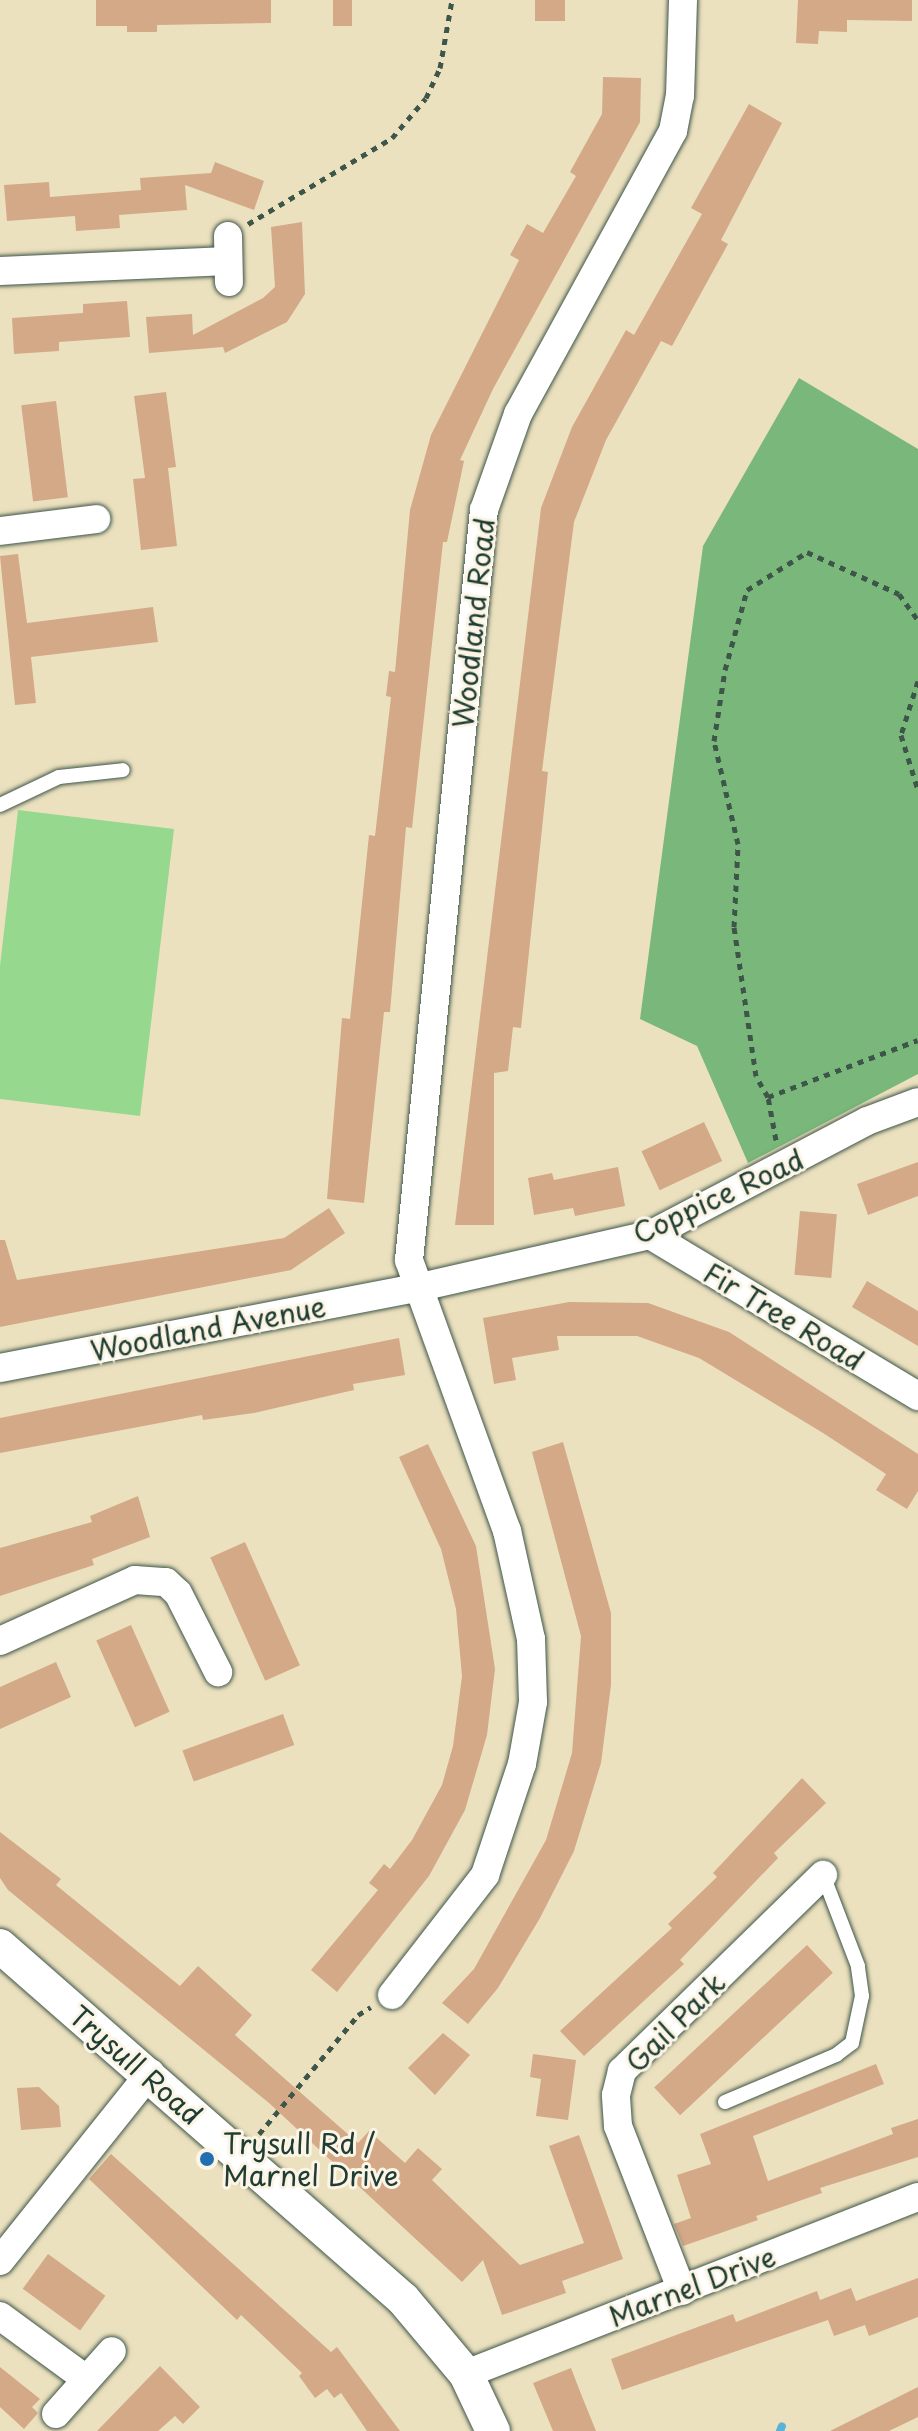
<!DOCTYPE html>
<style>
body{margin:0}
#map{position:relative;width:918px;height:2431px;overflow:hidden;background:#ece1bf;font-family:"Playpen Sans",sans-serif}
div>[style]{position:absolute}
[style*='--x']{left:calc(var(--x)*1px);top:calc(var(--y)*1px);width:calc(var(--w)*1px);rotate:calc(var(--a)*1deg)}
.green>*{inset:0;background:#97d88f}
.forest>*{inset:0;background:#79b87a}
.stream>*{height:8px;margin:-4px;padding:0 4px;transform-origin:4px;border-radius:4px;background:#5bb2d8}
.building>*{inset:0;background:#d3a987;transform-origin:0 0}
.path>*{height:5px;margin-top:-2.5px;transform-origin:0;background:repeating-linear-gradient(90deg,#3e5649 0 6px,transparent 0 12px)}
.roads{filter:drop-shadow(0 0 2px #3e5649) drop-shadow(0 0 2px #3e5649)}
.service>*{height:14px;margin:-7px;padding:0 7px;transform-origin:7px;border-radius:7px;background:#fff}
.minor>*{height:28px;margin:-14px;padding:0 14px;transform-origin:14px;border-radius:14px;background:#fff}
.tertiary>*{height:34px;margin:-17px;padding:0 17px;transform-origin:17px;border-radius:17px;background:#fff}
.dots>*{width:22px;height:22px;translate:-50% -50%;box-sizing:border-box;border:4px solid #fcf5e5;border-radius:50%}
span{translate:-50% -50%;white-space:nowrap;text-align:center;line-height:1.15;-webkit-text-stroke:6px #fcf5e5;paint-order:stroke}
.street-label{font-size:28px;color:#1f3d34}
.poi-label{font-size:28px;color:#1f3d34}
.left{translate:0 -50%;text-align:left}
</style>
<div id="map">
<div class="green">
<div style="clip-path:polygon(18px 810px,174px 829px,140px 1116px,0 1099px,0 966px)"></div>
</div>
<div class="forest">
<div style="clip-path:polygon(799px 378px,918px 449px,918px 1074px,748px 1163px,697px 1046px,640px 1019px,703px 546px)"></div>
</div>
<div class="stream">
<div style="--x:780;--y:2431;--w:5;--a:-68"></div>
</div>
<div class="building">
<div style="clip-path:polygon(96px 0,271px 0,271px 23px,157px 25px,157px 32px,127px 32px,127px 26px,96px 26px)"></div>
<div style="left:333px;top:0;width:19px;height:26px"></div>
<div style="left:535px;top:0;width:30px;height:21px"></div>
<div style="clip-path:polygon(798px 0,912px 0,912px 21px,847px 20px,847px 32px,819px 31px,818px 44px,796px 43px)"></div>
<div style="clip-path:polygon(603px 77px,641px 78px,640px 122px,493px 389px,460px 460px,464px 461px,447px 542px,443px 542px,412px 828px,406px 827px,390px 1012px,384px 1012px,364px 1203px,327px 1199px,342px 1018px,350px 1019px,369px 835px,375px 836px,391px 697px,386px 696px,389px 671px,395px 672px,410px 510px,431px 435px,519px 260px,510px 255px,527px 224px,543px 233px,576px 176px,570px 172px,602px 114px)"></div>
<div style="clip-path:polygon(749px 104px,782px 123px,721px 240px,728px 244px,672px 346px,661px 341px,606px 440px,574px 522px,542px 771px,548px 772px,521px 1028px,513px 1027px,508px 1071px,494px 1073px,494px 1225px,455px 1225px,541px 508px,572px 427px,626px 330px,634px 335px,702px 214px,691px 208px)"></div>
<div style="clip-path:polygon(215px 162px,264px 181px,254px 210px,185px 185px,187px 210px,119px 215px,120px 228px,76px 231px,75px 216px,7px 221px,4px 185px,49px 182px,50px 197px,141px 190px,140px 178px,211px 173px)"></div>
<div style="clip-path:polygon(302px 222px,305px 294px,287px 322px,225px 353px,223px 347px,149px 353px,146px 317px,192px 314px,193px 335px,263px 298px,275px 287px,271px 227px)"></div>
<div style="clip-path:polygon(127px 301px,130px 337px,59px 342px,59px 351px,14px 354px,12px 318px,83px 313px,83px 304px)"></div>
<div style="clip-path:polygon(166px 392px,176px 467px,168px 468px,177px 546px,141px 550px,133px 479px,145px 478px,134px 396px)"></div>
<div style="left:56px;top:401px;width:97px;height:35px;rotate:83deg"></div>
<div style="clip-path:polygon(18px 554px,27px 623px,153px 607px,158px 642px,31px 657px,36px 703px,15px 705px,0 556px)"></div>
<div style="left:704px;top:1122px;width:43px;height:69px;rotate:65deg"></div>
<div style="clip-path:polygon(918px 1162px,918px 1196px,868px 1215px,857px 1184px)"></div>
<div style="clip-path:polygon(618px 1167px,625px 1206px,575px 1216px,573px 1208px,534px 1215px,528px 1178px,552px 1173px,554px 1180px)"></div>
<div style="clip-path:polygon(329px 1208px,345px 1233px,291px 1270px,0 1327px,0 1240px,5px 1240px,17px 1280px,284px 1238px)"></div>
<div style="left:800px;top:1211px;width:37px;height:64px;rotate:5deg"></div>
<div style="clip-path:polygon(867px 1281px,918px 1311px,918px 1346px,852px 1307px)"></div>
<div style="clip-path:polygon(569px 1302px,648px 1303px,729px 1332px,918px 1454px,918px 1491px,907px 1509px,876px 1490px,886px 1474px,823px 1433px,699px 1358px,637px 1336px,557px 1336px,559px 1350px,512px 1358px,516px 1380px,494px 1384px,483px 1318px)"></div>
<div style="clip-path:polygon(399px 1338px,405px 1375px,353px 1384px,354px 1390px,254px 1413px,203px 1420px,202px 1415px,0 1453px,0 1418px)"></div>
<div style="clip-path:polygon(563px 1442px,611px 1613px,611px 1685px,601px 1763px,574px 1851px,540px 1918px,498px 1988px,468px 2024px,442px 2003px,474px 1969px,546px 1840px,572px 1753px,581px 1636px,532px 1452px)"></div>
<div style="clip-path:polygon(428px 1444px,476px 1546px,495px 1669px,487px 1735px,465px 1810px,429px 1876px,337px 1992px,311px 1970px,378px 1890px,369px 1883px,384px 1864px,390px 1869px,412px 1840px,442px 1785px,453px 1746px,462px 1676px,456px 1609px,441px 1549px,399px 1457px)"></div>
<div style="clip-path:polygon(138px 1496px,150px 1537px,92px 1559px,94px 1565px,0 1596px,0 1548px,92px 1522px,90px 1516px)"></div>
<div style="left:245px;top:1542px;width:135px;height:38px;rotate:66deg"></div>
<div style="left:131px;top:1625px;width:95px;height:38px;rotate:66deg"></div>
<div style="clip-path:polygon(56px 1662px,71px 1697px,0 1729px,0 1687px)"></div>
<div style="left:283px;top:1714px;width:33px;height:107px;rotate:70deg"></div>
<div style="clip-path:polygon(802px 1778px,826px 1803px,774px 1853px,778px 1858px,680px 1960px,684px 1964px,584px 2056px,560px 2031px,672px 1928px,668px 1924px,717px 1877px,713px 1873px)"></div>
<div style="clip-path:polygon(0 1832px,61px 1879px,56px 1885px,180px 1986px,198px 1966px,252px 2015px,235px 2035px,358px 2143px,369px 2131px,405px 2163px,418px 2148px,442px 2169px,432px 2180px,520px 2265px,584px 2243px,549px 2146px,579px 2135px,623px 2259px,562px 2281px,566px 2293px,502px 2315px,483px 2260px,462px 2282px,269px 2103px,8px 1890px,0 1878px)"></div>
<div style="left:807px;top:1945px;width:38px;height:209px;rotate:47deg"></div>
<div style="clip-path:polygon(443px 2033px,470px 2055px,435px 2095px,408px 2068px)"></div>
<div style="clip-path:polygon(533px 2054px,576px 2060px,568px 2120px,536px 2116px,541px 2079px,530px 2077px)"></div>
<div style="clip-path:polygon(876px 2064px,884px 2084px,753px 2136px,768px 2181px,893px 2134px,891px 2128px,918px 2119px,918px 2157px,820px 2188px,822px 2193px,756px 2216px,758px 2220px,683px 2246px,674px 2224px,691px 2218px,677px 2175px,711px 2164px,700px 2134px)"></div>
<div style="clip-path:polygon(39px 2087px,59px 2106px,61px 2127px,21px 2130px,17px 2088px)"></div>
<div style="clip-path:polygon(111px 2154px,331px 2352px,337px 2347px,400px 2431px,367px 2431px,341px 2393px,334px 2398px,327px 2389px,315px 2398px,299px 2376px,302px 2373px,241px 2315px,237px 2320px,89px 2179px)"></div>
<div style="left:48px;top:2254px;width:71px;height:43px;rotate:36deg"></div>
<div style="clip-path:polygon(918px 2278px,918px 2317px,869px 2336px,865px 2325px,834px 2336px,828px 2320px,622px 2390px,611px 2359px,733px 2314px,736px 2322px,817px 2291px,820px 2300px,851px 2288px,856px 2301px)"></div>
<div style="clip-path:polygon(160px 2366px,200px 2407px,183px 2424px,175px 2416px,158px 2431px,97px 2431px)"></div>
<div style="clip-path:polygon(0 2367px,40px 2399px,32px 2407px,38px 2413px,24px 2429px,0 2407px)"></div>
<div style="clip-path:polygon(571px 2368px,581px 2394px,596px 2431px,553px 2431px,533px 2383px)"></div>
<div style="clip-path:polygon(918px 2387px,918px 2417px,889px 2431px,830px 2431px)"></div>
</div>
<div class="path">
<div style="--x:248;--y:224;--w:168;--a:-30.8"></div>
<div style="--x:392;--y:138;--w:52;--a:-49.6"></div>
<div style="--x:426;--y:98;--w:33;--a:-65"></div>
<div style="--x:440;--y:68;--w:69;--a:-80"></div>
<div style="--x:918;--y:681;--w:57;--a:107.5"></div>
<div style="--x:901;--y:735;--w:58;--a:72.8"></div>
<div style="--x:768;--y:1097;--w:160;--a:-20.8"></div>
<div style="--x:776;--y:1140;--w:44;--a:-100.5"></div>
<div style="--x:768;--y:1097;--w:24;--a:-120"></div>
<div style="--x:756;--y:1076;--w:151;--a:-98.4"></div>
<div style="--x:734;--y:927;--w:83;--a:-87.2"></div>
<div style="--x:738;--y:844;--w:106;--a:-103.1"></div>
<div style="--x:714;--y:741;--w:72;--a:-81.2"></div>
<div style="--x:725;--y:670;--w:83;--a:-74.6"></div>
<div style="--x:747;--y:590;--w:71;--a:-32.3"></div>
<div style="--x:807;--y:552;--w:101;--a:24.5"></div>
<div style="--x:899;--y:594;--w:32;--a:54"></div>
<div style="--x:259;--y:2134;--w:155;--a:-50.2"></div>
<div style="--x:358;--y:2015;--w:15;--a:-32"></div>
</div>
<div class="roads">
<div class="service">
<div style="--x:0;--y:805;--w:65;--a:-25.4"></div>
<div style="--x:59;--y:777;--w:64;--a:-6.2"></div>
<div style="--x:725;--y:2102;--w:121;--a:-22.9"></div>
<div style="--x:836;--y:2055;--w:20;--a:-37"></div>
<div style="--x:852;--y:2043;--w:48;--a:-78"></div>
<div style="--x:862;--y:1996;--w:30;--a:-98"></div>
<div style="--x:858;--y:1966;--w:97;--a:-111"></div>
</div>
<div class="minor">
<div style="--x:228;--y:236;--w:46;--a:88.8"></div>
<div style="--x:0;--y:271;--w:228;--a:-2.5"></div>
<div style="--x:0;--y:531;--w:97;--a:-7.1"></div>
<div style="--x:650;--y:1235;--w:313;--a:31"></div>
<div style="--x:0;--y:1368;--w:424;--a:-10.9"></div>
<div style="--x:416;--y:1288;--w:240;--a:-12.8"></div>
<div style="--x:650;--y:1235;--w:245;--a:-27.7"></div>
<div style="--x:867;--y:1121;--w:54;--a:-20.4"></div>
<div style="--x:0;--y:1641;--w:148;--a:-24.3"></div>
<div style="--x:135;--y:1580;--w:31;--a:4"></div>
<div style="--x:166;--y:1582;--w:16;--a:43"></div>
<div style="--x:178;--y:1593;--w:89;--a:63.1"></div>
<div style="--x:392;--y:1995;--w:152;--a:-52.2"></div>
<div style="--x:485;--y:1875;--w:117;--a:-71.6"></div>
<div style="--x:522;--y:1764;--w:63;--a:-79.9"></div>
<div style="--x:533;--y:1702;--w:63;--a:-91.8"></div>
<div style="--x:531;--y:1639;--w:111;--a:-102.5"></div>
<div style="--x:507;--y:1531;--w:288;--a:-109.9"></div>
<div style="--x:409;--y:1260;--w:754;--a:-84.29"></div>
<div style="--x:484;--y:510;--w:102;--a:-70.5"></div>
<div style="--x:518;--y:414;--w:323;--a:-61.3"></div>
<div style="--x:673;--y:131;--w:36;--a:-79"></div>
<div style="--x:680;--y:96;--w:96;--a:-88.2"></div>
<div style="--x:0;--y:2261;--w:241;--a:-51.4"></div>
<div style="--x:682;--y:2291;--w:177;--a:-111.2"></div>
<div style="--x:618;--y:2126;--w:31;--a:-94"></div>
<div style="--x:616;--y:2095;--w:25;--a:-76"></div>
<div style="--x:622;--y:2071;--w:281;--a:-44.3"></div>
<div style="--x:0;--y:2316;--w:107;--a:36.2"></div>
<div style="--x:466;--y:2374;--w:485;--a:-21.4"></div>
<div style="--x:56;--y:2414;--w:84;--a:-48.4"></div>
</div>
<div class="tertiary">
<div style="--x:0;--y:1946;--w:536;--a:41.22"></div>
<div style="--x:403;--y:2299;--w:98;--a:50"></div>
<div style="--x:466;--y:2374;--w:63;--a:64.7"></div>
</div>
</div>
<div class="dots">
<div style="left:207px;top:2159px;background:#1f6fb2"></div>
</div>
<div class="street-label">
<span style="left:473px;top:623px;rotate:-84deg">Woodland Road</span>
<span style="left:718px;top:1196px;rotate:-25deg">Coppice Road</span>
<span style="left:784px;top:1316px;rotate:31deg">Fir Tree Road</span>
<span style="left:208px;top:1328px;rotate:-11deg">Woodland Avenue</span>
<span style="left:675px;top:2022px;rotate:-45deg">Gail Park</span>
<span style="left:136px;top:2065px;rotate:41deg">Trysull Road</span>
<span style="left:692px;top:2286px;rotate:-21deg">Marnel Drive</span>
</div>
<div class="poi-label">
<span class="left" style="left:223px;top:2159px">Trysull Rd /<br>Marnel Drive</span>
</div>
</div>
